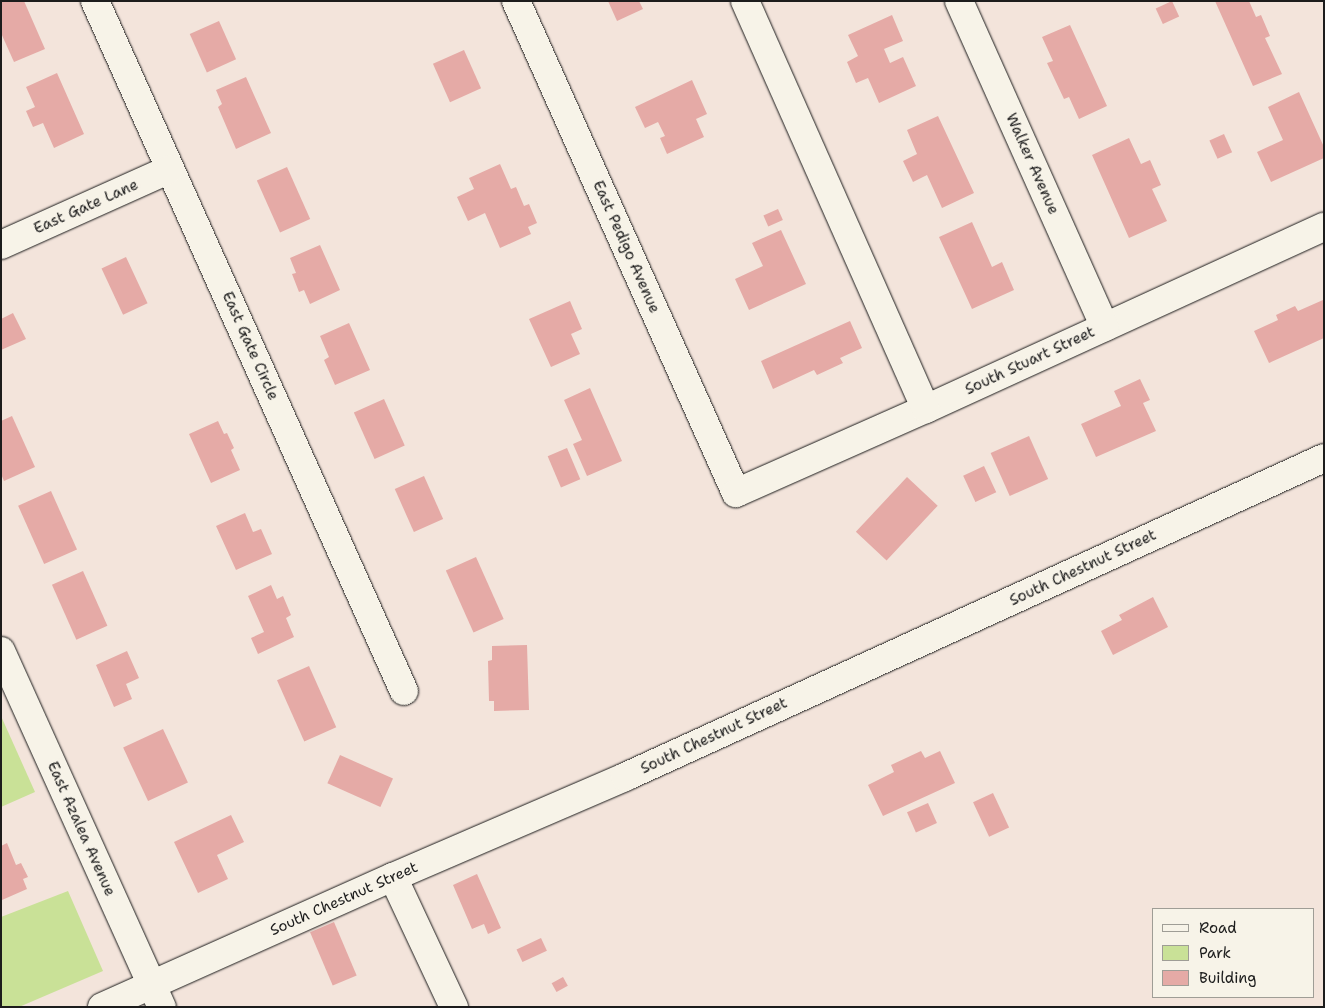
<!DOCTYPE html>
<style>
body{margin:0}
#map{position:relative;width:1325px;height:1008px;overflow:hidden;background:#f3e4db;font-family:"Shantell Sans",sans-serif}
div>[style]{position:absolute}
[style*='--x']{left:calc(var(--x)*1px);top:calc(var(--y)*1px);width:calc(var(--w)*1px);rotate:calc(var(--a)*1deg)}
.green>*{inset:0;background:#c9e197}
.building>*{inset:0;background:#e5aaa6;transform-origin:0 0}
.roads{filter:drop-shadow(0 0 1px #1c1c1c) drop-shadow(0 0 1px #1c1c1c)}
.minor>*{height:28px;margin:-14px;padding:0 14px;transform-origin:14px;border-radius:14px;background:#f7f3e8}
span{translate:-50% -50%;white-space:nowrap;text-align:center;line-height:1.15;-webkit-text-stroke:5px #f7f3e8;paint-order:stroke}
.street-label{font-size:15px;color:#1c1c1c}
.frame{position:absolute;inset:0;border:2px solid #1c1c1c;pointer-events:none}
.legend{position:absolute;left:1152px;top:908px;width:162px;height:90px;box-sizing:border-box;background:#f7f3e8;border:1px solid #9f9d96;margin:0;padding:6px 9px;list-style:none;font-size:15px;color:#1c1c1c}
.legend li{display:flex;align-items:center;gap:10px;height:25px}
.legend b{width:25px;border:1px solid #9f9d96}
</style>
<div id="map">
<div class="green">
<div style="clip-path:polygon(1px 716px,35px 792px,1px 807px)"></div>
<div style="clip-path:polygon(68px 891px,103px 971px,19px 1007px,1px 1007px,1px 917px)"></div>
</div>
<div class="building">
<div style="clip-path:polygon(1px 1px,24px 1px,45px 49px,14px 62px,1px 33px)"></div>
<div style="clip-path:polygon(608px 1px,639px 1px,643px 9px,617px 21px)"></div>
<div style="left:1172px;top:1px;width:17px;height:18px;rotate:65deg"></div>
<div style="clip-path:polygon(1215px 1px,1249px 1px,1256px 17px,1261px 15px,1270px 36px,1265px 38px,1282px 74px,1253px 86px)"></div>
<div style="clip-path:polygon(892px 15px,903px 41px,884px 49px,890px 63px,903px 57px,916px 86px,879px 103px,868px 78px,856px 83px,847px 62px,858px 56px,848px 35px)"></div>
<div style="left:219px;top:21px;width:42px;height:32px;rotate:66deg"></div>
<div style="clip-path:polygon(1070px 25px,1107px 106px,1079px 119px,1069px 97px,1064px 99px,1047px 63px,1053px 61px,1042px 37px)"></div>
<div style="left:464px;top:50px;width:42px;height:34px;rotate:66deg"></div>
<div style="clip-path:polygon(57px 73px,84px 134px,54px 148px,43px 123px,33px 127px,26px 111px,35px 107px,26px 87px)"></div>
<div style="clip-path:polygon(246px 77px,271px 133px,236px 149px,218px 107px,222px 104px,216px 90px)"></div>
<div style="clip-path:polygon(692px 80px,707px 114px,696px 119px,704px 137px,667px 154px,660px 138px,665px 136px,658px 122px,645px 128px,635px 107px)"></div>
<div style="clip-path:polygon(1299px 92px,1324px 147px,1324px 158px,1271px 182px,1257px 152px,1283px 140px,1268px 107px)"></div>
<div style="clip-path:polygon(938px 116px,974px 193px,942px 208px,927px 175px,913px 182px,903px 161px,917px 154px,907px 130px)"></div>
<div style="left:1224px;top:134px;width:20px;height:16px;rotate:66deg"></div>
<div style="clip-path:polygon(1129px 138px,1141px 164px,1150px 160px,1161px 185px,1152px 189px,1167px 221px,1129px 238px,1092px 155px)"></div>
<div style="clip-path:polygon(500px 164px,511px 189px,516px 187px,524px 206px,529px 204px,537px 223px,528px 227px,531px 234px,500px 248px,485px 213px,468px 221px,457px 197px,474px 189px,469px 178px)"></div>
<div style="left:287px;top:167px;width:57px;height:33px;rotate:66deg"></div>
<div style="left:778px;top:209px;width:12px;height:16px;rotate:66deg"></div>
<div style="clip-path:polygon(972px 222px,992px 267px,1002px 262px,1014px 290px,972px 309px,939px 237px)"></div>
<div style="clip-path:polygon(781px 230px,806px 284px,749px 310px,735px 279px,763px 266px,752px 243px)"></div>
<div style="clip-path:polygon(320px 245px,340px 290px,310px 304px,304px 290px,299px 292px,292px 274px,296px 273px,290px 258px)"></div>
<div style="left:126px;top:257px;width:51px;height:27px;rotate:65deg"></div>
<div style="clip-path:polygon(1323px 300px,1324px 338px,1269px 363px,1254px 331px,1278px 320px,1276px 315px,1295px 306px,1298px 311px)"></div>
<div style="clip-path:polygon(570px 301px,582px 329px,571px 334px,580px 354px,551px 367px,529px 319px)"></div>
<div style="clip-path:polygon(13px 313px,26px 339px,1px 350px,1px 319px)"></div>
<div style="clip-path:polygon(850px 321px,862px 348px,840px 358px,843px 363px,817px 375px,814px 370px,773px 389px,761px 361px)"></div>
<div style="clip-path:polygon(349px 323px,370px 370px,335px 385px,324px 360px,329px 357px,320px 336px)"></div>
<div style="clip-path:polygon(1140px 379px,1150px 400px,1143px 403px,1156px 431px,1096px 457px,1081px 424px,1121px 406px,1114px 391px)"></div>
<div style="clip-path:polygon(590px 388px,622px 461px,587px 476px,573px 444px,582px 440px,564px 400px)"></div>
<div style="left:384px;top:399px;width:51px;height:33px;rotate:66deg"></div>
<div style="clip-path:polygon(12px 416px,35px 467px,4px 481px,1px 474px,1px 421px)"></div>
<div style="clip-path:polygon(218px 421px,224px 434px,227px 433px,234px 448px,231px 450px,240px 470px,211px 483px,189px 434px)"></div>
<div style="left:1029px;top:436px;width:47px;height:42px;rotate:66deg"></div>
<div style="left:567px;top:448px;width:34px;height:21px;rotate:67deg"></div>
<div style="left:984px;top:466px;width:29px;height:23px;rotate:65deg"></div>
<div style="left:424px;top:476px;width:47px;height:32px;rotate:66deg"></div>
<div style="left:907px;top:477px;width:42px;height:75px;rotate:43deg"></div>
<div style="left:51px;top:491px;width:64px;height:36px;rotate:66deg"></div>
<div style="clip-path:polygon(245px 513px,253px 532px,261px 529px,272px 554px,236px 570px,216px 526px)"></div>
<div style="left:476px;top:557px;width:68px;height:33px;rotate:66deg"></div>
<div style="left:83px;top:571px;width:60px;height:34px;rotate:66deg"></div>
<div style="clip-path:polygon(271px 585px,277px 599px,283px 596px,291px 615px,286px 618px,294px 637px,258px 654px,251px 638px,264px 632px,248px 596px)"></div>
<div style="clip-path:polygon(1153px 597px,1168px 627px,1113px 655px,1101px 631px,1122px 620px,1119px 615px)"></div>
<div style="clip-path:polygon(527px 645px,529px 710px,494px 711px,494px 701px,489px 701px,488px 661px,492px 660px,492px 646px)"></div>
<div style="clip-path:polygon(127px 651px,139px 678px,126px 684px,132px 699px,114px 707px,96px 665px)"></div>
<div style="left:309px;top:666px;width:67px;height:35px;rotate:66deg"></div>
<div style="left:163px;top:729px;width:59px;height:44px;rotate:65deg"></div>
<div style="clip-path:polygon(921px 751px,925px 758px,940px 751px,955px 783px,883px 816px,868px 785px,894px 772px,891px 765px)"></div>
<div style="left:340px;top:755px;width:58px;height:31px;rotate:24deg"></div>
<div style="left:993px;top:793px;width:38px;height:22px;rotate:65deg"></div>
<div style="left:928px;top:803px;width:22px;height:23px;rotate:66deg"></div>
<div style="clip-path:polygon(231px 815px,244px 842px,217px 855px,228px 879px,198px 893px,174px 842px)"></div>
<div style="clip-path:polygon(7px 843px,16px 865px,21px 863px,28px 877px,23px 879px,27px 889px,2px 900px,1px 846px)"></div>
<div style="clip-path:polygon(477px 874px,501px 928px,488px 934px,484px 924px,472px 929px,453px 885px)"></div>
<div style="left:334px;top:922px;width:58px;height:26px;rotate:67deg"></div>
<div style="left:541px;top:938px;width:14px;height:27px;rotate:65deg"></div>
<div style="left:563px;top:977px;width:10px;height:13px;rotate:61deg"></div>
</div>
<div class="roads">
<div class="minor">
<div style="--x:95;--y:1;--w:756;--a:65.88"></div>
<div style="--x:516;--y:1;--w:539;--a:65.91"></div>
<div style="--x:736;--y:493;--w:208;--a:-23.9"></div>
<div style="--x:926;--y:409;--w:438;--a:-24.6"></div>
<div style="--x:745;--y:1;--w:446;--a:66.1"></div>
<div style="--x:959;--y:1;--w:357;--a:65.9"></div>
<div style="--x:1;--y:245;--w:185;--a:-24.2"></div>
<div style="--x:1;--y:651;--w:391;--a:65.7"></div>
<div style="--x:393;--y:877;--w:144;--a:64.9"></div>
<div style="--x:102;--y:1007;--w:319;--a:-24.1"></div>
<div style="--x:393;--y:877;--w:253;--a:-23.3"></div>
<div style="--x:625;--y:777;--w:768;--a:-24.53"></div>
</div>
</div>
<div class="street-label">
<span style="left:1032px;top:164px;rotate:66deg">Walker Avenue</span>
<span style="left:86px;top:207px;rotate:-24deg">East Gate Lane</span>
<span style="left:626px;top:247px;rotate:66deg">East Pedigo Avenue</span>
<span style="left:250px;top:346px;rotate:66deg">East Gate Circle</span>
<span style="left:1030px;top:361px;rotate:-25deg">South Stuart Street</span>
<span style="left:1083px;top:568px;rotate:-25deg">South Chestnut Street</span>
<span style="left:714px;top:736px;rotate:-25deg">South Chestnut Street</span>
<span style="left:81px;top:829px;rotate:66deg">East Azalea Avenue</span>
<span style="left:344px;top:899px;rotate:-24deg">South Chestnut Street</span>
</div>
<div class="frame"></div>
<ul class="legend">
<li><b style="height:6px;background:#f7f3e8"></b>Road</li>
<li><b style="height:14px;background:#c9e197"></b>Park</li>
<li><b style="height:14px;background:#e5aaa6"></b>Building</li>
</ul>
</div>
